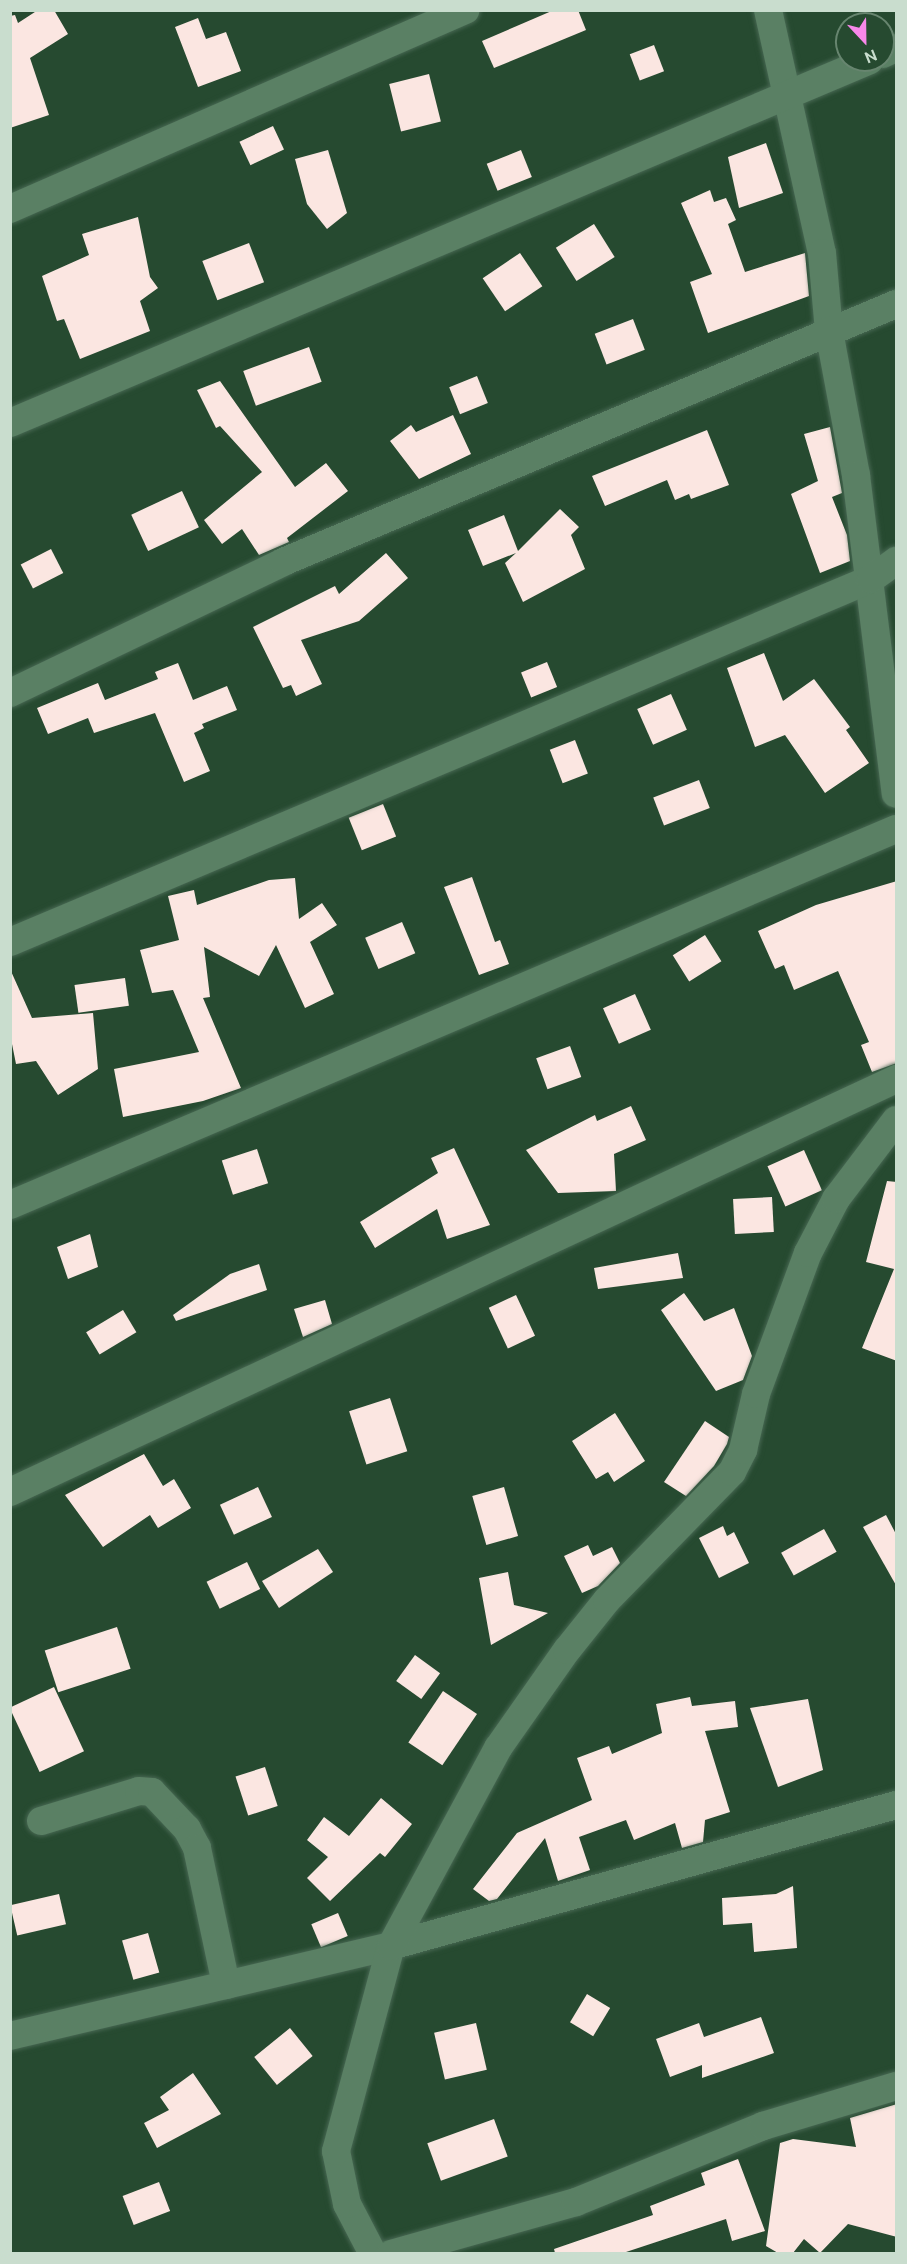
<!DOCTYPE html>
<style>
body{margin:0}
#map{position:relative;width:907px;height:2264px;overflow:hidden;background:#264a30;font-family:Ubuntu,sans-serif}
div>[style]{position:absolute}
[style*='--x']{left:calc(var(--x)*1px);top:calc(var(--y)*1px);width:calc(var(--w)*1px);rotate:calc(var(--a)*1deg)}
.building>*{inset:0;background:#fbe6e1;transform-origin:0 0}
.roads{filter:drop-shadow(0 0 2px #476752) drop-shadow(0 0 2px #476752)}
.street>*{height:28px;margin:-14px;padding:0 14px;transform-origin:14px;border-radius:14px;background:#5a8064}
span{translate:-50% -50%;white-space:nowrap;text-align:center;line-height:1.15;-webkit-text-stroke:6px #264a30;paint-order:stroke}
.frame{position:absolute;inset:0;border:12px solid #c9ddce;pointer-events:none}
.north{position:absolute;left:835px;top:12px;width:60px;height:60px;box-sizing:border-box;background:#264a30;border:2px solid #67856f;border-radius:50%;rotate:158deg;font-size:16px;font-weight:700;line-height:24px;text-align:center;color:#c9ddce}
.north::after{content:'';display:block;margin:auto;width:21px;height:27px;background:#f888ea;clip-path:polygon(50% 0,100% 100%,50% 72%,0 100%)}
</style>
<div id="map">
<div class="building">
<div style="clip-path:polygon(38px 10px,54px 10px,68px 34px,30px 58px,49px 115px,10px 128px,10px 16px,15px 15px,18px 23px)"></div>
<div style="clip-path:polygon(554px 10px,578px 10px,586px 30px,494px 68px,482px 41px)"></div>
<div style="clip-path:polygon(198px 18px,206px 39px,226px 32px,241px 71px,198px 87px,175px 27px)"></div>
<div style="left:654px;top:45px;width:28px;height:26px;rotate:69deg"></div>
<div style="left:429px;top:74px;width:49px;height:41px;rotate:76deg"></div>
<div style="left:273px;top:126px;width:26px;height:37px;rotate:65deg"></div>
<div style="clip-path:polygon(766px 143px,783px 193px,739px 208px,728px 157px)"></div>
<div style="clip-path:polygon(328px 150px,347px 213px,327px 229px,307px 204px,295px 159px)"></div>
<div style="left:521px;top:150px;width:29px;height:37px;rotate:68deg"></div>
<div style="clip-path:polygon(710px 190px,714px 202px,726px 198px,736px 220px,728px 224px,745px 272px,805px 253px,809px 296px,708px 333px,690px 282px,712px 274px,681px 203px)"></div>
<div style="clip-path:polygon(138px 217px,150px 277px,158px 288px,140px 301px,150px 331px,80px 359px,64px 319px,57px 321px,42px 276px,89px 255px,82px 234px)"></div>
<div style="left:594px;top:224px;width:39px;height:45px;rotate:58deg"></div>
<div style="left:249px;top:243px;width:42px;height:50px;rotate:69deg"></div>
<div style="left:520px;top:253px;width:40px;height:45px;rotate:56deg"></div>
<div style="left:633px;top:319px;width:33px;height:41px;rotate:69deg"></div>
<div style="left:309px;top:347px;width:37px;height:70px;rotate:70deg"></div>
<div style="left:477px;top:376px;width:29px;height:30px;rotate:68deg"></div>
<div style="clip-path:polygon(220px 381px,295px 487px,326px 463px,348px 491px,287px 538px,289px 542px,259px 555px,242px 529px,222px 544px,204px 520px,262px 472px,220px 426px,216px 428px,197px 390px)"></div>
<div style="clip-path:polygon(453px 415px,471px 454px,419px 479px,390px 441px,411px 425px,416px 432px)"></div>
<div style="clip-path:polygon(830px 427px,842px 493px,832px 497px,847px 535px,850px 561px,820px 573px,791px 494px,818px 481px,804px 434px)"></div>
<div style="clip-path:polygon(707px 430px,729px 485px,691px 499px,689px 494px,675px 500px,667px 480px,605px 506px,592px 476px)"></div>
<div style="left:182px;top:491px;width:40px;height:56px;rotate:65deg"></div>
<div style="clip-path:polygon(560px 509px,579px 527px,571px 535px,585px 569px,523px 602px,505px 563px,516px 553px,483px 566px,468px 530px,504px 515px,518px 551px)"></div>
<div style="left:51px;top:549px;width:27px;height:34px;rotate:63deg"></div>
<div style="clip-path:polygon(386px 553px,408px 578px,359px 621px,301px 640px,322px 684px,296px 696px,291px 685px,283px 688px,253px 627px,335px 586px,339px 594px)"></div>
<div style="clip-path:polygon(764px 653px,783px 701px,814px 679px,850px 727px,846px 730px,869px 763px,825px 793px,785px 735px,755px 747px,727px 668px)"></div>
<div style="left:547px;top:662px;width:27px;height:28px;rotate:68deg"></div>
<div style="clip-path:polygon(178px 663px,193px 700px,227px 686px,237px 710px,202px 724px,204px 728px,194px 733px,210px 771px,184px 782px,155px 713px,94px 733px,88px 718px,48px 734px,37px 708px,98px 683px,105px 700px,158px 679px,155px 672px)"></div>
<div style="left:671px;top:694px;width:39px;height:37px;rotate:66deg"></div>
<div style="left:575px;top:740px;width:36px;height:27px;rotate:69deg"></div>
<div style="left:699px;top:780px;width:30px;height:49px;rotate:69deg"></div>
<div style="left:383px;top:804px;width:35px;height:37px;rotate:68deg"></div>
<div style="clip-path:polygon(472px 877px,495px 942px,500px 940px,509px 964px,479px 975px,444px 887px)"></div>
<div style="clip-path:polygon(295px 878px,299px 919px,322px 903px,337px 925px,310px 942px,334px 994px,305px 1008px,276px 945px,259px 976px,204px 947px,210px 997px,203px 998px,241px 1088px,203px 1101px,123px 1117px,114px 1069px,199px 1052px,173px 990px,152px 993px,140px 950px,179px 940px,168px 896px,194px 890px,197px 905px,269px 880px)"></div>
<div style="clip-path:polygon(897px 881px,897px 1063px,872px 1072px,861px 1045px,869px 1042px,838px 971px,794px 990px,784px 965px,775px 969px,758px 931px,816px 905px)"></div>
<div style="left:402px;top:922px;width:34px;height:40px;rotate:67deg"></div>
<div style="left:705px;top:935px;width:31px;height:38px;rotate:58deg"></div>
<div style="clip-path:polygon(10px 969px,32px 1018px,93px 1013px,98px 1069px,58px 1095px,36px 1061px,16px 1064px,10px 1034px)"></div>
<div style="left:125px;top:978px;width:28px;height:51px;rotate:82deg"></div>
<div style="left:635px;top:994px;width:39px;height:35px;rotate:66deg"></div>
<div style="left:570px;top:1046px;width:33px;height:36px;rotate:70deg"></div>
<div style="clip-path:polygon(631px 1106px,646px 1140px,614px 1154px,616px 1191px,558px 1193px,526px 1150px,595px 1115px,597px 1121px)"></div>
<div style="clip-path:polygon(454px 1148px,490px 1225px,447px 1239px,437px 1209px,375px 1248px,360px 1222px,438px 1173px,431px 1158px)"></div>
<div style="left:257px;top:1149px;width:36px;height:37px;rotate:72deg"></div>
<div style="left:804px;top:1150px;width:44px;height:40px;rotate:66deg"></div>
<div style="clip-path:polygon(887px 1181px,897px 1182px,897px 1361px,862px 1348px,894px 1269px,866px 1262px)"></div>
<div style="left:772px;top:1197px;width:35px;height:39px;rotate:87deg"></div>
<div style="clip-path:polygon(90px 1234px,98px 1267px,68px 1279px,57px 1247px)"></div>
<div style="clip-path:polygon(678px 1253px,683px 1278px,598px 1289px,594px 1268px)"></div>
<div style="clip-path:polygon(259px 1264px,267px 1290px,176px 1321px,173px 1315px,230px 1274px)"></div>
<div style="clip-path:polygon(684px 1293px,704px 1321px,734px 1308px,752px 1356px,743px 1380px,716px 1391px,661px 1310px)"></div>
<div style="left:516px;top:1295px;width:45px;height:30px;rotate:65deg"></div>
<div style="clip-path:polygon(325px 1300px,332px 1324px,303px 1337px,294px 1309px)"></div>
<div style="left:123px;top:1310px;width:26px;height:43px;rotate:59deg"></div>
<div style="left:390px;top:1398px;width:56px;height:43px;rotate:72deg"></div>
<div style="clip-path:polygon(615px 1413px,645px 1461px,614px 1482px,608px 1472px,596px 1479px,572px 1441px)"></div>
<div style="clip-path:polygon(705px 1421px,729px 1437px,727px 1444px,714px 1466px,686px 1496px,664px 1482px)"></div>
<div style="clip-path:polygon(144px 1454px,163px 1486px,174px 1479px,191px 1508px,158px 1528px,150px 1515px,103px 1547px,65px 1495px)"></div>
<div style="left:258px;top:1487px;width:33px;height:42px;rotate:65deg"></div>
<div style="left:504px;top:1487px;width:51px;height:33px;rotate:74deg"></div>
<div style="clip-path:polygon(886px 1515px,897px 1536px,897px 1587px,863px 1527px)"></div>
<div style="clip-path:polygon(723px 1526px,727px 1536px,734px 1532px,749px 1563px,719px 1578px,699px 1538px)"></div>
<div style="left:824px;top:1529px;width:26px;height:49px;rotate:61deg"></div>
<div style="clip-path:polygon(588px 1545px,593px 1556px,612px 1547px,620px 1563px,598px 1586px,582px 1593px,564px 1556px)"></div>
<div style="clip-path:polygon(318px 1549px,333px 1572px,279px 1608px,262px 1581px)"></div>
<div style="left:247px;top:1562px;width:30px;height:45px;rotate:64deg"></div>
<div style="clip-path:polygon(508px 1572px,514px 1605px,548px 1613px,491px 1645px,479px 1578px)"></div>
<div style="left:117px;top:1627px;width:44px;height:76px;rotate:72deg"></div>
<div style="left:415px;top:1655px;width:31px;height:32px;rotate:36deg"></div>
<div style="left:54px;top:1687px;width:71px;height:49px;rotate:65deg"></div>
<div style="left:443px;top:1691px;width:41px;height:62px;rotate:34deg"></div>
<div style="clip-path:polygon(690px 1697px,692px 1706px,735px 1701px,738px 1727px,705px 1731px,730px 1812px,705px 1820px,703px 1842px,682px 1848px,675px 1823px,634px 1840px,626px 1820px,579px 1837px,590px 1870px,558px 1881px,545px 1838px,497px 1899px,489px 1901px,473px 1889px,517px 1833px,592px 1800px,577px 1758px,609px 1746px,612px 1754px,662px 1733px,656px 1704px)"></div>
<div style="clip-path:polygon(808px 1699px,823px 1770px,778px 1787px,750px 1708px)"></div>
<div style="left:265px;top:1767px;width:41px;height:31px;rotate:72deg"></div>
<div style="clip-path:polygon(381px 1798px,412px 1824px,385px 1857px,380px 1853px,330px 1901px,307px 1878px,328px 1857px,307px 1840px,324px 1817px,349px 1836px)"></div>
<div style="clip-path:polygon(793px 1886px,797px 1948px,754px 1952px,752px 1923px,723px 1925px,722px 1898px,776px 1894px)"></div>
<div style="left:59px;top:1894px;width:31px;height:50px;rotate:77deg"></div>
<div style="left:338px;top:1913px;width:25px;height:29px;rotate:67deg"></div>
<div style="left:148px;top:1933px;width:41px;height:27px;rotate:74deg"></div>
<div style="left:587px;top:1994px;width:27px;height:33px;rotate:31deg"></div>
<div style="clip-path:polygon(761px 2017px,774px 2053px,702px 2078px,702px 2065px,670px 2077px,656px 2039px,699px 2023px,704px 2037px)"></div>
<div style="left:476px;top:2023px;width:48px;height:43px;rotate:77deg"></div>
<div style="left:290px;top:2028px;width:36px;height:46px;rotate:51deg"></div>
<div style="clip-path:polygon(193px 2073px,221px 2114px,157px 2148px,144px 2123px,169px 2110px,160px 2097px)"></div>
<div style="clip-path:polygon(897px 2104px,897px 2237px,848px 2224px,820px 2253px,804px 2239px,793px 2253px,778px 2253px,766px 2246px,780px 2143px,793px 2139px,856px 2147px,850px 2118px)"></div>
<div style="left:494px;top:2119px;width:40px;height:71px;rotate:70deg"></div>
<div style="clip-path:polygon(738px 2159px,765px 2231px,732px 2241px,726px 2219px,623px 2253px,555px 2253px,554px 2249px,653px 2215px,650px 2206px,705px 2185px,701px 2173px)"></div>
<div style="left:159px;top:2182px;width:31px;height:39px;rotate:69deg"></div>
</div>
<div class="roads">
<div class="street">
<div style="--x:768;--y:10;--w:249;--a:77.5"></div>
<div style="--x:822;--y:253;--w:78;--a:84.9"></div>
<div style="--x:829;--y:331;--w:147;--a:79.4"></div>
<div style="--x:856;--y:475;--w:321;--a:82.9"></div>
<div style="--x:883;--y:54;--w:14;--a:-25"></div>
<div style="--x:10;--y:209;--w:497;--a:-23.6"></div>
<div style="--x:10;--y:423;--w:933;--a:-22.88"></div>
<div style="--x:10;--y:693;--w:303;--a:-25.6"></div>
<div style="--x:283;--y:562;--w:665;--a:-22.83"></div>
<div style="--x:10;--y:942;--w:934;--a:-22.86"></div>
<div style="--x:871;--y:579;--w:31;--a:-36"></div>
<div style="--x:10;--y:1205;--w:962;--a:-23"></div>
<div style="--x:10;--y:1492;--w:978;--a:-24.99"></div>
<div style="--x:41;--y:1821;--w:102;--a:-17"></div>
<div style="--x:139;--y:1791;--w:13;--a:4"></div>
<div style="--x:152;--y:1792;--w:51;--a:46.6"></div>
<div style="--x:187;--y:1829;--w:21;--a:62"></div>
<div style="--x:197;--y:1848;--w:140;--a:78"></div>
<div style="--x:10;--y:2036;--w:391;--a:-13.3"></div>
<div style="--x:391;--y:1946;--w:524;--a:-15.6"></div>
<div style="--x:373;--y:2254;--w:56;--a:-117.5"></div>
<div style="--x:347;--y:2204;--w:54;--a:-101.7"></div>
<div style="--x:336;--y:2151;--w:212;--a:-75"></div>
<div style="--x:391;--y:1946;--w:225;--a:-61.6"></div>
<div style="--x:498;--y:1748;--w:120;--a:-54.9"></div>
<div style="--x:567;--y:1650;--w:64;--a:-51.3"></div>
<div style="--x:607;--y:1600;--w:179;--a:-45.7"></div>
<div style="--x:732;--y:1472;--w:25;--a:-63"></div>
<div style="--x:743;--y:1450;--w:57;--a:-76.9"></div>
<div style="--x:756;--y:1394;--w:150;--a:-69.8"></div>
<div style="--x:808;--y:1253;--w:61;--a:-62.6"></div>
<div style="--x:836;--y:1199;--w:99;--a:-52.8"></div>
<div style="--x:391;--y:2254;--w:192;--a:-15.7"></div>
<div style="--x:576;--y:2202;--w:202;--a:-22.1"></div>
<div style="--x:763;--y:2126;--w:139;--a:-16.7"></div>
</div>
</div>
<div class="frame"></div>
<div class="north">N</div>
</div>
